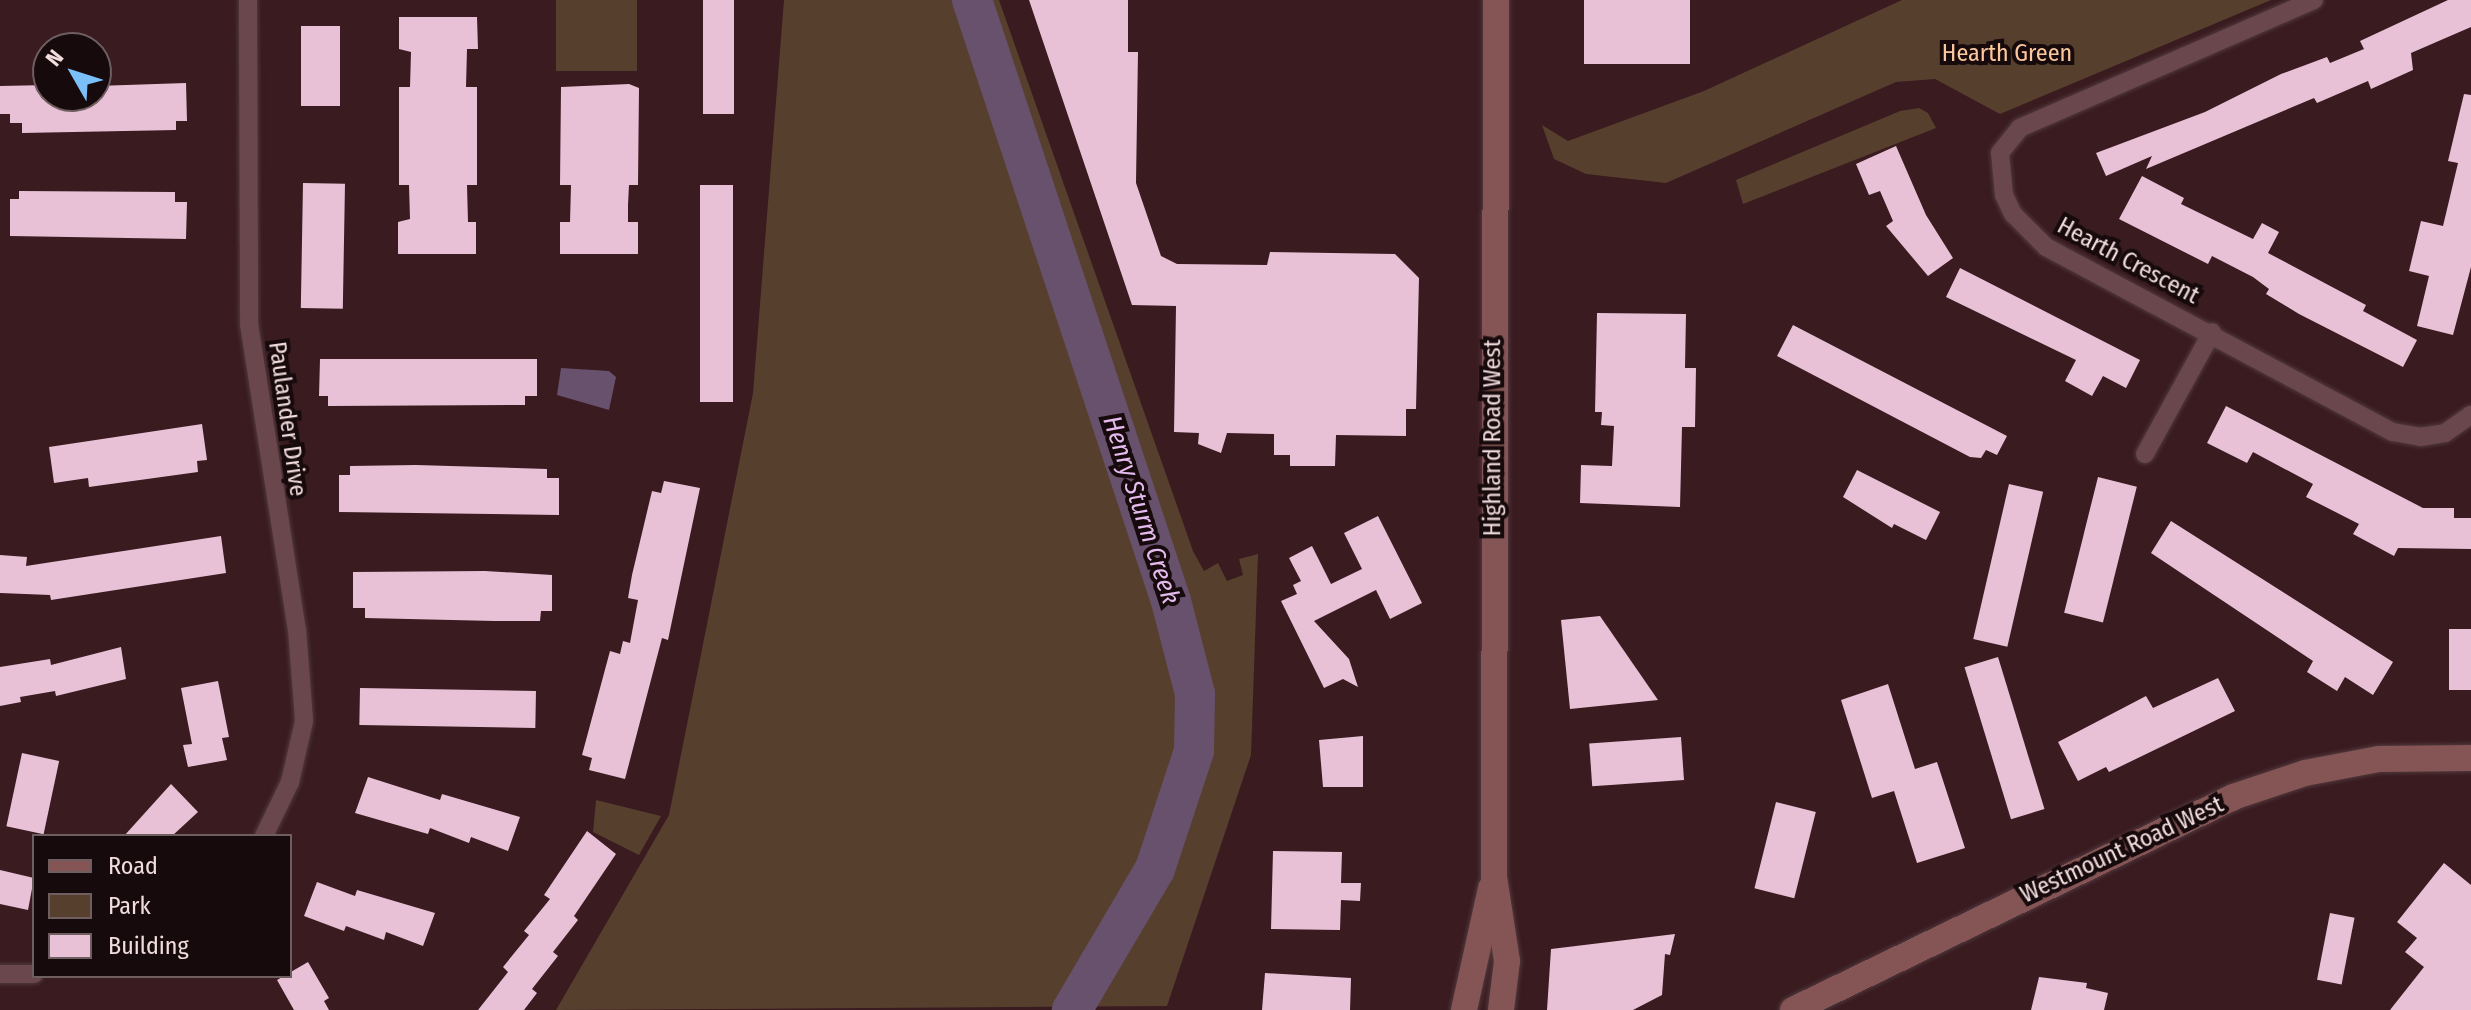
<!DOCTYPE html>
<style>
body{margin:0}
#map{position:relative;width:2471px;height:1010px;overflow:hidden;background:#391b20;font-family:"Fira Sans Condensed",sans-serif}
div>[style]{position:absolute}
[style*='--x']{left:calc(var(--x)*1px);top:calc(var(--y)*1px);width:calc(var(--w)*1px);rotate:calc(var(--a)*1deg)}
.green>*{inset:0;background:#573f2d;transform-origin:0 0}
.water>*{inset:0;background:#68516d}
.river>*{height:40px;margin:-20px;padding:0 20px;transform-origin:20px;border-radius:20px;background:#68516d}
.building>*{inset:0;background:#e8c1d7;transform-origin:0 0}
.roads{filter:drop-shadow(0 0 2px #51393d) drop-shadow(0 0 2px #51393d)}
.minor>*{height:18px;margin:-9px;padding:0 9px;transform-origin:9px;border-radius:9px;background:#6a474d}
.secondary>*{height:26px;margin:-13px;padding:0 13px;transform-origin:13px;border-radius:13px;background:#845554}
span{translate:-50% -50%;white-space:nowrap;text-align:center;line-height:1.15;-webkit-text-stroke:8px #170a0c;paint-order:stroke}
.park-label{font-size:24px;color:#fdc79d}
.street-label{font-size:24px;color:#f1dcde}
.water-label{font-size:26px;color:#e4bbee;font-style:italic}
.legend{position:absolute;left:32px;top:834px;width:260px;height:144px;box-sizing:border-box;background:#170a0c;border:2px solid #6e5e60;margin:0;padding:10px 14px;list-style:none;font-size:24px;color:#f1dcde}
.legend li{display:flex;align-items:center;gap:16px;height:40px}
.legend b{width:40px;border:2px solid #6e5e60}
.north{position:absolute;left:32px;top:32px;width:80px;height:80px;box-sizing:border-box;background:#170a0c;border:2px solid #6e5e60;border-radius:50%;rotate:309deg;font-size:22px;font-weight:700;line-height:32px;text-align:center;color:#f1dcde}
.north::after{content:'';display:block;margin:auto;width:28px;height:36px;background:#7abff8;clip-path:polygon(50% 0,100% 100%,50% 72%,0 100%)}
</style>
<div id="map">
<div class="green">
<div style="left:556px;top:0;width:81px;height:71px"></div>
<div style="clip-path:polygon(784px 0,999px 0,1193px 551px,1204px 571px,1218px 563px,1227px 581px,1243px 575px,1239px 559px,1258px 554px,1251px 755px,1167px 1006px,556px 1010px,669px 815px,753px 393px)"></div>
<div style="clip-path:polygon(1902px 0,2271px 0,2000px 114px,1935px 79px,1896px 82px,1666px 183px,1586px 174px,1554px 159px,1542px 125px,1568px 141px,1704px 91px)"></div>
<div style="clip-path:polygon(1919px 108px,1928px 113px,1936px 128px,1743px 204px,1736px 180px,1900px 111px)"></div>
<div style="clip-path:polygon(596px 800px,661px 816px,639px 855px,593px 832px)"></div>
</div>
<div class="water">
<div style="clip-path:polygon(561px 368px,609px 371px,616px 377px,609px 410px,557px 395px)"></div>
</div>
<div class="river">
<div style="--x:972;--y:0;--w:633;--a:71.68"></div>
<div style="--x:1171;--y:601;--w:96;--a:75.5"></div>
<div style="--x:1195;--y:694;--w:57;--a:91"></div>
<div style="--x:1194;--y:751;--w:124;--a:108.3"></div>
<div style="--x:1155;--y:869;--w:164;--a:120.5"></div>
</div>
<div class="building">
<div style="left:703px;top:0;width:31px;height:114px"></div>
<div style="clip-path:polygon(1029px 0,1128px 0,1128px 52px,1138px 52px,1136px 183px,1161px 256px,1177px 264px,1267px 265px,1270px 252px,1395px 254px,1419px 278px,1416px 409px,1406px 409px,1406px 436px,1336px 435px,1335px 466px,1290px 466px,1290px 455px,1274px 455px,1274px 434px,1227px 433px,1221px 453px,1198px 444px,1199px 433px,1174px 432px,1176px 306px,1132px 305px)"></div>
<div style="left:1584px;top:0;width:106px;height:64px"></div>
<div style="clip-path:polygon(2448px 0,2471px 0,2471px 27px,2411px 53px,2413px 70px,2371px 89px,2368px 81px,2317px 103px,2314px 98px,2146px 169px,2152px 156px,2106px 176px,2096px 153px,2205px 112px,2281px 74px,2327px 57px,2330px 63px,2364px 49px,2360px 41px)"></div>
<div style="clip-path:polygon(399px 17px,477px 17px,478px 49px,467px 49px,466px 87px,477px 87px,477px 185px,467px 185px,468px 222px,476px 222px,476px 254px,398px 254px,398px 222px,410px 219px,409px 185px,399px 185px,399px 87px,410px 87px,411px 52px,399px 49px)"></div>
<div style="left:340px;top:26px;width:80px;height:39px;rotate:90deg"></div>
<div style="clip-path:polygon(186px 83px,187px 121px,176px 121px,176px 130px,22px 133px,22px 123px,10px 123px,10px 114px,0 114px,0 86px,48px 85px,48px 96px,96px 96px,96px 86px)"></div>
<div style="clip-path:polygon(629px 84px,639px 88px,638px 185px,629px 185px,628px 205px,628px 222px,638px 222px,638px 254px,560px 254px,560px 222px,570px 222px,571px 185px,560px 185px,561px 87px)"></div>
<div style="clip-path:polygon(2464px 94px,2471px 95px,2471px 267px,2453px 335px,2417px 326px,2429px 276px,2409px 271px,2421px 221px,2443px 226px,2458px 163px,2448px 161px)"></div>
<div style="clip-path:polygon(1896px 146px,1926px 215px,1953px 258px,1928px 276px,1886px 226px,1893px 221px,1880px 191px,1869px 195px,1856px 164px)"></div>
<div style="clip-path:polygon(2142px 176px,2184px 198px,2181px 204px,2253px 239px,2262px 223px,2279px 232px,2268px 253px,2366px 305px,2363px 311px,2417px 340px,2403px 367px,2299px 314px,2266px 294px,2269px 289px,2253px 277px,2212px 256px,2208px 264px,2119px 219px)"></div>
<div style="left:303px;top:183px;width:42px;height:125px;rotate:1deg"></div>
<div style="left:700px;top:185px;width:33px;height:217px"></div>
<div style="clip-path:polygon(19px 191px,175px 192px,175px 202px,187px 202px,186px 239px,10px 236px,10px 199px,19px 199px)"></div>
<div style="clip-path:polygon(1960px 268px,2140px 360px,2126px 388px,2103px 376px,2092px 396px,2065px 381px,2076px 360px,1946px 297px)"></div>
<div style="clip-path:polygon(1597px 313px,1686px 314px,1685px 368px,1696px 368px,1695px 427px,1682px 427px,1680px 507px,1580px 503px,1581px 465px,1612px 466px,1614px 426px,1601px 425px,1602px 412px,1595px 412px)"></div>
<div style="clip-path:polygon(1793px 325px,2007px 436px,1997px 455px,1986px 450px,1981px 458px,1970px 457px,1777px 356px)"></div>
<div style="clip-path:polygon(320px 359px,537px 359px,537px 396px,525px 396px,525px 405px,328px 406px,328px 396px,319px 396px)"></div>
<div style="clip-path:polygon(2226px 406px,2423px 508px,2454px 508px,2454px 518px,2471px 518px,2471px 549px,2398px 548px,2394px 556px,2353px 534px,2359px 524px,2306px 497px,2313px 484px,2253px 452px,2247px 463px,2207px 443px)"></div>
<div style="clip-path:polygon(202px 424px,207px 460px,197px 461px,198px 472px,89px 487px,88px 478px,54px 483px,49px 447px)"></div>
<div style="clip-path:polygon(416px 465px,547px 469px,547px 478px,559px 478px,559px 515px,339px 512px,339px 475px,350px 475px,350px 466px)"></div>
<div style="clip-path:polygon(1857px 470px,1940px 512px,1926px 540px,1894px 524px,1892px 528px,1843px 497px)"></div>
<div style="left:2098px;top:477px;width:40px;height:140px;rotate:14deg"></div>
<div style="clip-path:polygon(664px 481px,700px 488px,668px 640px,662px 638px,625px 779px,589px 770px,592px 758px,582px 755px,610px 651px,620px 654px,623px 641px,630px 643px,638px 600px,628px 598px,632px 575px,652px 491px,661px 493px)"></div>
<div style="left:2009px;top:484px;width:35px;height:159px;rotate:13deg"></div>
<div style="clip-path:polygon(1378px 516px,1422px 603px,1390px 619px,1376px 590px,1314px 621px,1349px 659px,1358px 687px,1343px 679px,1324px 688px,1281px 601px,1297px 594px,1293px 585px,1301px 581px,1289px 558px,1312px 546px,1331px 584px,1362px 569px,1344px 533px)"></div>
<div style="clip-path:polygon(2171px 521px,2393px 662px,2373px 695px,2345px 677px,2337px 691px,2307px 672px,2313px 661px,2151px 553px)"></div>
<div style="clip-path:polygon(221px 536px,226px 573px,51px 600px,50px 595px,0 593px,0 555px,27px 557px,26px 566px)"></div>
<div style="clip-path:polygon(485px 571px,552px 575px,552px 611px,541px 611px,540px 621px,495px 621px,365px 618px,365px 608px,353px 608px,353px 572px)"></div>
<div style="clip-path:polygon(1600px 616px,1658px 700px,1570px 709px,1561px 620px)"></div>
<div style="left:2471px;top:629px;width:61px;height:22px;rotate:90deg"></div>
<div style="clip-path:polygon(121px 647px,126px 679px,56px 696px,55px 691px,20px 697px,21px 702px,0 706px,0 667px,50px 659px,51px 665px)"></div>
<div style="left:1998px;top:657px;width:159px;height:35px;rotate:73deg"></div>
<div style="clip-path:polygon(2218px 678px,2235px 711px,2109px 772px,2106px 767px,2078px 781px,2058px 742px,2146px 696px,2153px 708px)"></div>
<div style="clip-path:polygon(218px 681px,229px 737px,222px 738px,227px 760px,188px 767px,183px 745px,192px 744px,181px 688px)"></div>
<div style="clip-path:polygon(1888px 684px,1915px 769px,1937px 762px,1965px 848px,1917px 863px,1894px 791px,1872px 798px,1841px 700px)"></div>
<div style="left:360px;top:688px;width:176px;height:37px;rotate:1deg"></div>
<div style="clip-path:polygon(1363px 736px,1363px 787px,1323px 787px,1319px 740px)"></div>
<div style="left:1681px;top:737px;width:43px;height:92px;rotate:86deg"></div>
<div style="left:22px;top:753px;width:38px;height:75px;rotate:12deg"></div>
<div style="clip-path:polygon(368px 777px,440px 800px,442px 794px,520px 817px,508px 851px,471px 837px,469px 843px,430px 828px,428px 834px,355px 813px)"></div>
<div style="clip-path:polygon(171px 784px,198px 812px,172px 836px,124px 836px)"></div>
<div style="left:1776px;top:802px;width:41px;height:89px;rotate:14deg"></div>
<div style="clip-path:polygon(587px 831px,616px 854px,574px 916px,578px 920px,553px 952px,558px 956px,532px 989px,537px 993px,524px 1010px,478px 1010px,508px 972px,503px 967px,529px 935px,524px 931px,550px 899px,544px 895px)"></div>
<div style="clip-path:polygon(1273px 851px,1342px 852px,1341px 883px,1361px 883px,1360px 901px,1341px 900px,1340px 930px,1271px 929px)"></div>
<div style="clip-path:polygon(2444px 863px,2471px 885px,2471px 1010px,2390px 1010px,2424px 967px,2405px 952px,2417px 938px,2397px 922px)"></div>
<div style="clip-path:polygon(0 870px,34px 878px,28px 910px,0 904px)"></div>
<div style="clip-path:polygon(317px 882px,355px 896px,357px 890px,435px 913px,423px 946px,386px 932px,384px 940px,346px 926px,344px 931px,304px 916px)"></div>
<div style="left:2330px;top:913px;width:25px;height:68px;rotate:11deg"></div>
<div style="clip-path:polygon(1675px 934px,1670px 955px,1665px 954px,1662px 995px,1633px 1010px,1547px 1010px,1551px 949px)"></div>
<div style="clip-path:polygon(308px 962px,329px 998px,324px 1001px,329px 1010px,294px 1010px,277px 980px)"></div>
<div style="clip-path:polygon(1265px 973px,1351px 978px,1350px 1010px,1262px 1010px)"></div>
<div style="clip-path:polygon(2039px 977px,2087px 983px,2086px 988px,2108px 993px,2104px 1010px,2031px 1010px)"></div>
</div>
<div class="roads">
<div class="minor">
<div style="--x:248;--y:0;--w:324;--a:89.8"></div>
<div style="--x:249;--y:324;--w:309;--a:81.1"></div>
<div style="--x:297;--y:629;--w:92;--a:85.6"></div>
<div style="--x:304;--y:721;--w:63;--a:102.9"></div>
<div style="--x:290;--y:782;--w:60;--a:115.7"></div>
<div style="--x:2314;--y:0;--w:321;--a:156.5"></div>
<div style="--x:2020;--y:128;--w:32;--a:129"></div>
<div style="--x:2000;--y:153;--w:42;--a:84.6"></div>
<div style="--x:2004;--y:195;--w:21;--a:65"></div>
<div style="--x:2013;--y:214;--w:47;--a:45"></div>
<div style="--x:2046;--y:247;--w:393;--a:28.1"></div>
<div style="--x:2393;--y:432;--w:27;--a:10"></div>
<div style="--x:2420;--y:437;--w:25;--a:-9"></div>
<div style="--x:2445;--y:433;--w:32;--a:-35"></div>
<div style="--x:2145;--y:454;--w:139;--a:-61.2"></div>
<div style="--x:0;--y:974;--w:34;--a:0"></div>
</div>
<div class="secondary">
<div style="--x:1496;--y:0;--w:877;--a:90.13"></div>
<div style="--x:1494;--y:877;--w:85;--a:81.2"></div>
<div style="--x:1507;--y:961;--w:49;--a:97"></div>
<div style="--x:1464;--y:1010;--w:125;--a:-77.5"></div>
<div style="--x:1793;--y:1010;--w:489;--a:-25.8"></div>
<div style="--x:2233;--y:797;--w:76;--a:-18.4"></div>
<div style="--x:2305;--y:773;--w:75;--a:-10.7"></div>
<div style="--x:2379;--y:759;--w:92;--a:-0.6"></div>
</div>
</div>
<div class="park-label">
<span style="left:2007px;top:54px">Hearth Green</span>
</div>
<div class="street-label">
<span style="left:2128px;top:261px;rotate:28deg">Hearth Crescent</span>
<span style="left:287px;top:419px;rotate:82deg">Paulander Drive</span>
<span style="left:1493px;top:438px;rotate:-90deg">Highland Road West</span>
<span style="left:2122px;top:850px;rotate:-25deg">Westmount Road West</span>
</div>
<div class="water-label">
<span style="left:1141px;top:510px;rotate:72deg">Henry Sturm Creek</span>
</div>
<ul class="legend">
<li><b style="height:10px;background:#845554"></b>Road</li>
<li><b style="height:22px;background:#573f2d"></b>Park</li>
<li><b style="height:22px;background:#e8c1d7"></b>Building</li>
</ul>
<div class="north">N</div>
</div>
